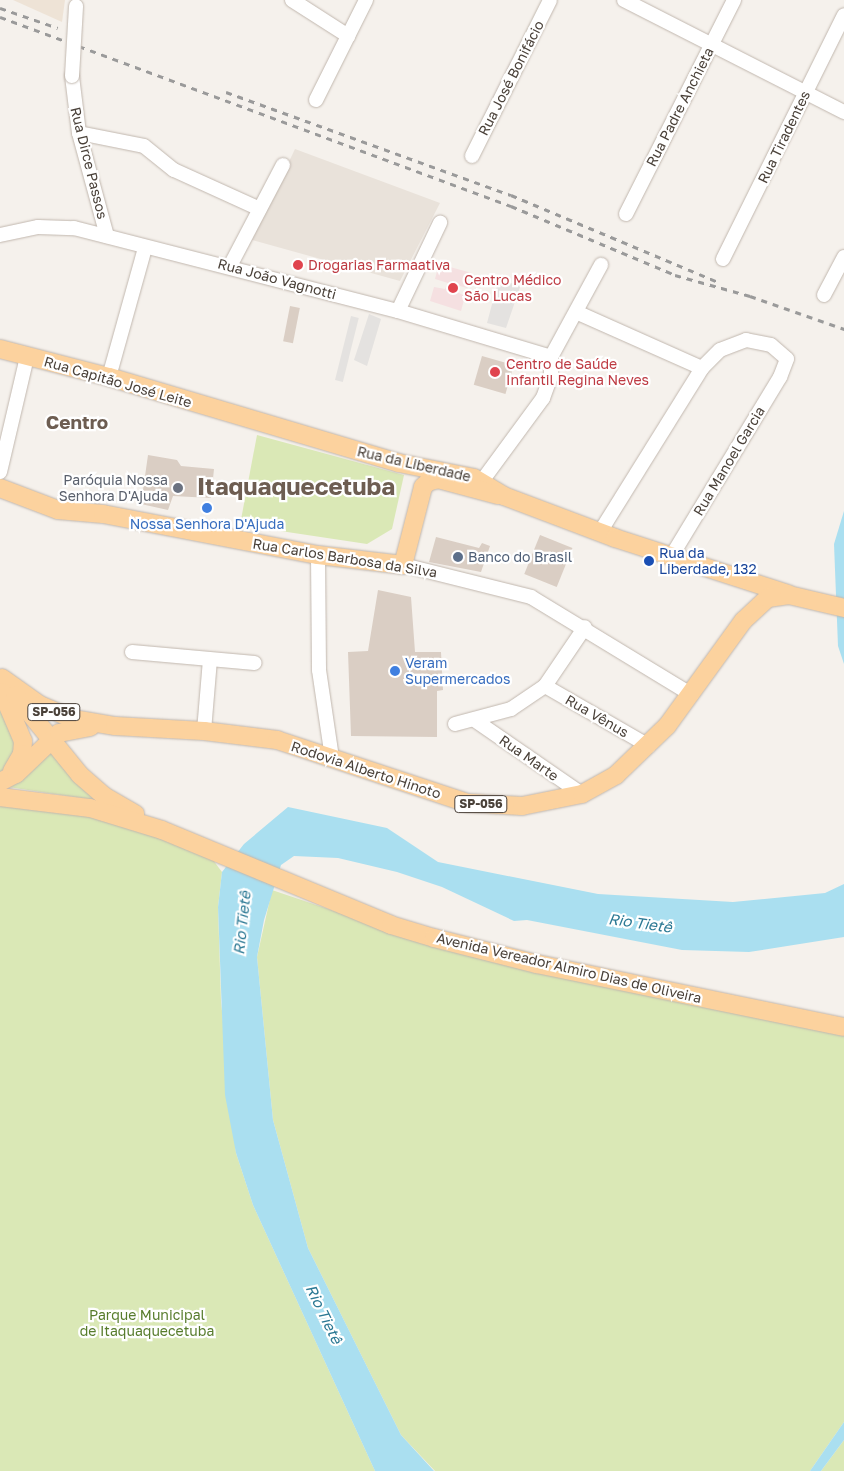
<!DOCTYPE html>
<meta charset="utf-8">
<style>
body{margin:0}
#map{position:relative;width:844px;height:1471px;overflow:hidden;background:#f5f1ec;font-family:"Golos Text",sans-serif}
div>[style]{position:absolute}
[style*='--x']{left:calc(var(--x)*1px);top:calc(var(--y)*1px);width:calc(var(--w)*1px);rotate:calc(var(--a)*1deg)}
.residential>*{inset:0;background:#e9e2da}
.education>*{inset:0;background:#eee3d6}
.medical>*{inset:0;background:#f5e0e1}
.green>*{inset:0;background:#dae8b6}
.parking>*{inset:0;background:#e4e2e0;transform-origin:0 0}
.water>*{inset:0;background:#aadff0}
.building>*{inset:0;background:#dacec4;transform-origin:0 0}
.roads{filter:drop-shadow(0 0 1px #c1b7ae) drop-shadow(0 0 1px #c1b7ae)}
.minor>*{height:14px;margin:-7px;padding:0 7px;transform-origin:7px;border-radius:7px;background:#fff}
.major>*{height:18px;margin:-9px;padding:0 9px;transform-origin:9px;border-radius:9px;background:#fcd29e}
.rail>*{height:3px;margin-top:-1.5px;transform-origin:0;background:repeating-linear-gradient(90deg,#9a9a9a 0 6px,transparent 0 12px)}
.bridges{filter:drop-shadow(0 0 1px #c1b7ae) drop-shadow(0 0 1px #c1b7ae)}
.minor-bridge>*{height:14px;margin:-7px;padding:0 7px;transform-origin:7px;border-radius:7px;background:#fff}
.dots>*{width:14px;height:14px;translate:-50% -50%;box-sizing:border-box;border:2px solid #fff;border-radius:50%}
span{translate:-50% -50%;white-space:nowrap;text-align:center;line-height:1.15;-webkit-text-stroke:4.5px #fff;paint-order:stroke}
.shield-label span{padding:1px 4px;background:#fff;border:1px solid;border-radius:4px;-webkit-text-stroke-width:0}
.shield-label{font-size:12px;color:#4a4139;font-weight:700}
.street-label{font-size:14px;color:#4a4139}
.health-label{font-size:14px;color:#be3a42}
.left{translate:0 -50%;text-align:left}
.worship-label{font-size:14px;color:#5b616d}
.right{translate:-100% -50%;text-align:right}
.shop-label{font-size:14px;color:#366cbe}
.transit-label{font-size:14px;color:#164399}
.service-label{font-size:14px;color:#4e5e75}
.park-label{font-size:14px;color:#577c2c}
.water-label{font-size:15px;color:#2c7994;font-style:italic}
.district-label{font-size:19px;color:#6d5d51;font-weight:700}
.town-label{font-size:24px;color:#6d5d51;font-weight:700}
</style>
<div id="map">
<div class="residential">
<div style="clip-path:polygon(295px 149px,440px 203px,400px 281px,252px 240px)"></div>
</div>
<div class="education">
<div style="clip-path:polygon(13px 0,65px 0,62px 22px)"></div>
</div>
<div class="medical">
<div style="clip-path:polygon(439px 264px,472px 273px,467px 288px,460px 286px,457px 292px,465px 296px,461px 311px,430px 301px,434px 287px,445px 289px,448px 283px,435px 279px)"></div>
</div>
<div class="green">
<div style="clip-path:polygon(257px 435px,404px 475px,392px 529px,367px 544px,240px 525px)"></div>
<div style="clip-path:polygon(0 699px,20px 747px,0 776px)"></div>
<div style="clip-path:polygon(49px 742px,107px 802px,8px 787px)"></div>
<div style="clip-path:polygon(0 802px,114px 820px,210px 856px,222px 872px,218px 907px,221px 1001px,236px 1153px,253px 1205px,375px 1471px,0 1471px)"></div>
<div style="clip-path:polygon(272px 890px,464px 955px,844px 1034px,844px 1422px,810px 1471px,435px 1471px,401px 1435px,308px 1248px,273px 1120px,257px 957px)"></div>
<div style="clip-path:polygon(844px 1440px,844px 1471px,821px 1471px)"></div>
</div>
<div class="parking">
<div style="clip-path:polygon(499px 278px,520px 287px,506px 328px,487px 323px)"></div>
<div style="clip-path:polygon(369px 314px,381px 319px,367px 366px,354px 360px)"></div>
<div style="left:351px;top:316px;width:8px;height:66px;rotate:14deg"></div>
</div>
<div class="water">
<div style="clip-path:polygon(844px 511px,844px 664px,838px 646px,834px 544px)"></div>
<div style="clip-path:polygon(288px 807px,387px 828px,438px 862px,598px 894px,733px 902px,825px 893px,844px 884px,844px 937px,749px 952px,682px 950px,527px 920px,514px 921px,442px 887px,397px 872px,338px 858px,294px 856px,281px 865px,264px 920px,257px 957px,273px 1120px,308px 1248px,401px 1435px,434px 1471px,375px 1471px,253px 1205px,236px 1153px,225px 1095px,218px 907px,222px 872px,244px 844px)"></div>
<div style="clip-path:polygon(844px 1422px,844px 1440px,821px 1471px,810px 1471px)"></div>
</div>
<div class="building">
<div style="left:290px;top:306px;width:10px;height:36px;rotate:11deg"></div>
<div style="left:482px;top:356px;width:33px;height:30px;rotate:16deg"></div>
<div style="clip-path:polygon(148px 455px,177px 460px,181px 466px,214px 469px,211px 498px,173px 496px,168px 510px,141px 504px)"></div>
<div style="left:540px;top:535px;width:35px;height:42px;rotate:22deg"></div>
<div style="clip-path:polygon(436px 537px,479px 548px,482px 543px,490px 546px,481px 572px,429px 562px)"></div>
<div style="clip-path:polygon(378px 590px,411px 597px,415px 652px,441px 652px,443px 690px,437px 691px,437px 737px,351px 736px,348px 652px,368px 651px)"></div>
</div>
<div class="roads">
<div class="minor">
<div style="--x:292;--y:0;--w:67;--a:32.7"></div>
<div style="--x:624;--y:0;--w:247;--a:27"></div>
<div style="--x:72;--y:76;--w:57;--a:83"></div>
<div style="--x:79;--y:133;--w:107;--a:74.8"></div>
<div style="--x:316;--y:100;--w:112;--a:-63.4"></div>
<div style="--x:79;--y:133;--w:66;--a:11.3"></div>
<div style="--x:144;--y:146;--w:38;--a:39"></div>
<div style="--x:174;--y:170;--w:94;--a:24.4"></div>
<div style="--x:472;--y:156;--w:174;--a:-63.4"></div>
<div style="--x:626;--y:214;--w:240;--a:-63.2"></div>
<div style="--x:0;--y:235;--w:39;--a:-12"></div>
<div style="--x:38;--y:227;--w:36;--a:2"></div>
<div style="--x:74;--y:228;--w:334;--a:14.4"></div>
<div style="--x:398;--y:311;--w:160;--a:16.7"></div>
<div style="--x:723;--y:259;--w:272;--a:-63.6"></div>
<div style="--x:230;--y:266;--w:114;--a:-62.3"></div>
<div style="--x:824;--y:295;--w:43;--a:-62.2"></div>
<div style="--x:398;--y:311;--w:98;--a:-64.5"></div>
<div style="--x:576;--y:312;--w:138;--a:24"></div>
<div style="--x:702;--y:368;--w:25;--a:-45"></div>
<div style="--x:720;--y:350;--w:28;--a:-21"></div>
<div style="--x:746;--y:340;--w:25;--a:11"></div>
<div style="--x:771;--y:345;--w:21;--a:41"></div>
<div style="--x:787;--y:359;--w:19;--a:111"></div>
<div style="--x:780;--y:377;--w:210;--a:121.2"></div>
<div style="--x:109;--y:377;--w:134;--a:-74.4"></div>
<div style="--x:0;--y:472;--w:118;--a:-76.8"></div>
<div style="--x:482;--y:481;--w:103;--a:-53.7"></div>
<div style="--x:543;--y:398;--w:23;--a:-70"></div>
<div style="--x:551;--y:376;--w:19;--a:-90"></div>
<div style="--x:551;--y:357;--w:105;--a:-61.5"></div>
<div style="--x:600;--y:532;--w:193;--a:-58.1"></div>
<div style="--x:318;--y:555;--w:115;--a:89.5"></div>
<div style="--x:319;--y:670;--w:89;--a:81.6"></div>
<div style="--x:403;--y:565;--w:132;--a:14"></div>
<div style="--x:531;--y:597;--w:188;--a:31.3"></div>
<div style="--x:132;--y:652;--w:123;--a:5.1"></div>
<div style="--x:545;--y:686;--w:120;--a:30"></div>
<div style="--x:476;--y:721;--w:129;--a:34.6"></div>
<div style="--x:455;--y:724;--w:58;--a:-15"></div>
<div style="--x:511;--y:709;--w:41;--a:-34.1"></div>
<div style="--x:545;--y:686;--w:71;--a:-55.9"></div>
<div style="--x:204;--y:731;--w:71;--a:-85.2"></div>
</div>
<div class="major">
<div style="--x:0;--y:349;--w:113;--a:14.4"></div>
<div style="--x:109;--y:377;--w:302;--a:16.5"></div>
<div style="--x:399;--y:463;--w:76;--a:11.3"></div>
<div style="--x:474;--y:478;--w:35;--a:31"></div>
<div style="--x:504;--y:496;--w:119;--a:20.7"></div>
<div style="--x:615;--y:538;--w:182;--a:17.9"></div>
<div style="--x:0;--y:488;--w:62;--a:20.8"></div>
<div style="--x:58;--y:510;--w:45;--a:5.1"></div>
<div style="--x:103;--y:514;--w:219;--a:10.8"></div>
<div style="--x:318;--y:555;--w:86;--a:6.7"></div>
<div style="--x:403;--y:565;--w:81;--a:-75.6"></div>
<div style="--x:423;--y:487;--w:7;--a:-45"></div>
<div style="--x:428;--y:482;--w:10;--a:-17"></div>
<div style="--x:438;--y:479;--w:62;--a:14.9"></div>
<div style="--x:2;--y:678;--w:47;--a:35.4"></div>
<div style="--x:40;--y:705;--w:36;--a:23"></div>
<div style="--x:73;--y:719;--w:43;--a:9.5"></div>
<div style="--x:115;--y:726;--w:89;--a:3.2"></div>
<div style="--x:204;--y:731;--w:74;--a:7"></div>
<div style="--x:277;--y:740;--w:201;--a:18.3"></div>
<div style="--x:468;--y:803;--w:54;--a:3.2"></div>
<div style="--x:522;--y:806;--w:61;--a:-11.3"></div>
<div style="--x:582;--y:794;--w:39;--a:-29"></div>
<div style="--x:616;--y:775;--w:71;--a:-43.9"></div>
<div style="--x:667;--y:726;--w:130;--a:-54.1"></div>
<div style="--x:743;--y:621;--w:34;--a:-43"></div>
<div style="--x:768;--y:598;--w:21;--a:-8"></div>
<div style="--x:789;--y:595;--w:57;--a:13.3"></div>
<div style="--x:2;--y:692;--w:53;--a:66.8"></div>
<div style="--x:23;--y:741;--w:13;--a:94"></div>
<div style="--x:22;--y:754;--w:20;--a:120"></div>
<div style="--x:15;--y:695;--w:103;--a:50.9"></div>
<div style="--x:80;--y:775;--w:32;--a:41"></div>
<div style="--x:104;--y:796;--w:36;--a:30"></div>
<div style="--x:0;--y:782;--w:18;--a:-27"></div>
<div style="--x:16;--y:774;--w:59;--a:-43.6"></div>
<div style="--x:59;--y:733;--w:32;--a:-11"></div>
<div style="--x:0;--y:797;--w:91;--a:7"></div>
<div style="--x:90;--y:808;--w:75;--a:17"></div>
<div style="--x:162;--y:830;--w:248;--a:22.5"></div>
<div style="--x:391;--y:925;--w:45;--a:16.8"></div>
<div style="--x:434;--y:938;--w:106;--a:14.2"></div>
<div style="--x:537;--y:964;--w:313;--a:11.6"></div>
</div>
</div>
<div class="rail">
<div style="--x:0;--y:8;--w:61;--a:19"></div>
<div style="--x:0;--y:17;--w:545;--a:20.3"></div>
<div style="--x:511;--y:206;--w:178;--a:22.8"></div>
<div style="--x:675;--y:275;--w:78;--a:15.6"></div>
<div style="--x:750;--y:296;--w:100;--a:19.3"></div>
<div style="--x:226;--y:92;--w:303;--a:19.9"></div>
<div style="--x:511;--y:195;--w:225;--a:22.8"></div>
</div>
<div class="bridges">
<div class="minor-bridge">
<div style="--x:72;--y:76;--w:70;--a:-86.7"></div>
</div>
</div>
<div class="dots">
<div style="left:298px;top:265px;background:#e0444e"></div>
<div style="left:453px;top:288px;background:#e0444e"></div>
<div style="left:495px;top:372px;background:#e0444e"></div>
<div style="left:178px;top:488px;background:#6b7280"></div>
<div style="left:207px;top:508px;background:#3f7fe0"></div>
<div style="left:458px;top:557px;background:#5c6f8a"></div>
<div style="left:649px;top:561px;background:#1a4fb4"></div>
<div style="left:395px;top:671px;background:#3f7fe0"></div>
</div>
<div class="shield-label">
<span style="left:54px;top:712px">SP-056</span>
<span style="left:481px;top:804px">SP-056</span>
</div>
<div class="street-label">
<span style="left:511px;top:78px;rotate:-63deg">Rua José Bonifácio</span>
<span style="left:680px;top:107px;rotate:-63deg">Rua Padre Anchieta</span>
<span style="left:784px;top:137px;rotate:-64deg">Rua Tiradentes</span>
<span style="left:89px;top:163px;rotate:76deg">Rua Dirce Passos</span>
<span style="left:277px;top:279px;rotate:15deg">Rua João Vagnotti</span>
<span style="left:118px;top:382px;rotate:16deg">Rua Capitão José Leite</span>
<span style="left:729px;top:461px;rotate:-59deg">Rua Manoel Garcia</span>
<span style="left:414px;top:464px;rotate:13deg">Rua da Liberdade</span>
<span style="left:345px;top:558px;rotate:9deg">Rua Carlos Barbosa da Silva</span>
<span style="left:597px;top:716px;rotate:30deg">Rua Vênus</span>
<span style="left:529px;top:758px;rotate:35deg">Rua Marte</span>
<span style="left:366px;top:770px;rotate:18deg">Rodovia Alberto Hinoto</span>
<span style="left:569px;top:968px;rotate:13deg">Avenida Vereador Almiro Dias de Oliveira</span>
</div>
<div class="health-label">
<span class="left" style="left:308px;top:265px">Drogarias Farmaativa</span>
<span class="left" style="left:464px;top:288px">Centro Médico<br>São Lucas</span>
<span class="left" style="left:506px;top:372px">Centro de Saúde<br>Infantil Regina Neves</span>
</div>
<div class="worship-label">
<span class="right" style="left:168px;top:488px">Paróquia Nossa<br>Senhora D'Ajuda</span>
</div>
<div class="shop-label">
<span style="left:207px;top:524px">Nossa Senhora D'Ajuda</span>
<span class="left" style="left:405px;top:671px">Veram<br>Supermercados</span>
</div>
<div class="transit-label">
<span class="left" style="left:659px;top:561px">Rua da<br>Liberdade, 132</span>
</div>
<div class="service-label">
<span class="left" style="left:468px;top:557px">Banco do Brasil</span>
</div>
<div class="park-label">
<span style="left:147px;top:1323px">Parque Municipal<br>de Itaquaquecetuba</span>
</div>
<div class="water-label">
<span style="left:242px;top:923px;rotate:-84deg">Rio Tietê</span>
<span style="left:640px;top:923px;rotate:8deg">Rio Tietê</span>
<span style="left:324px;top:1314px;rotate:64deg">Rio Tietê</span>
</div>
<div class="district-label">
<span style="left:77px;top:422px">Centro</span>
</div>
<div class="town-label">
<span style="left:296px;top:486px">Itaquaquecetuba</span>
</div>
</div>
